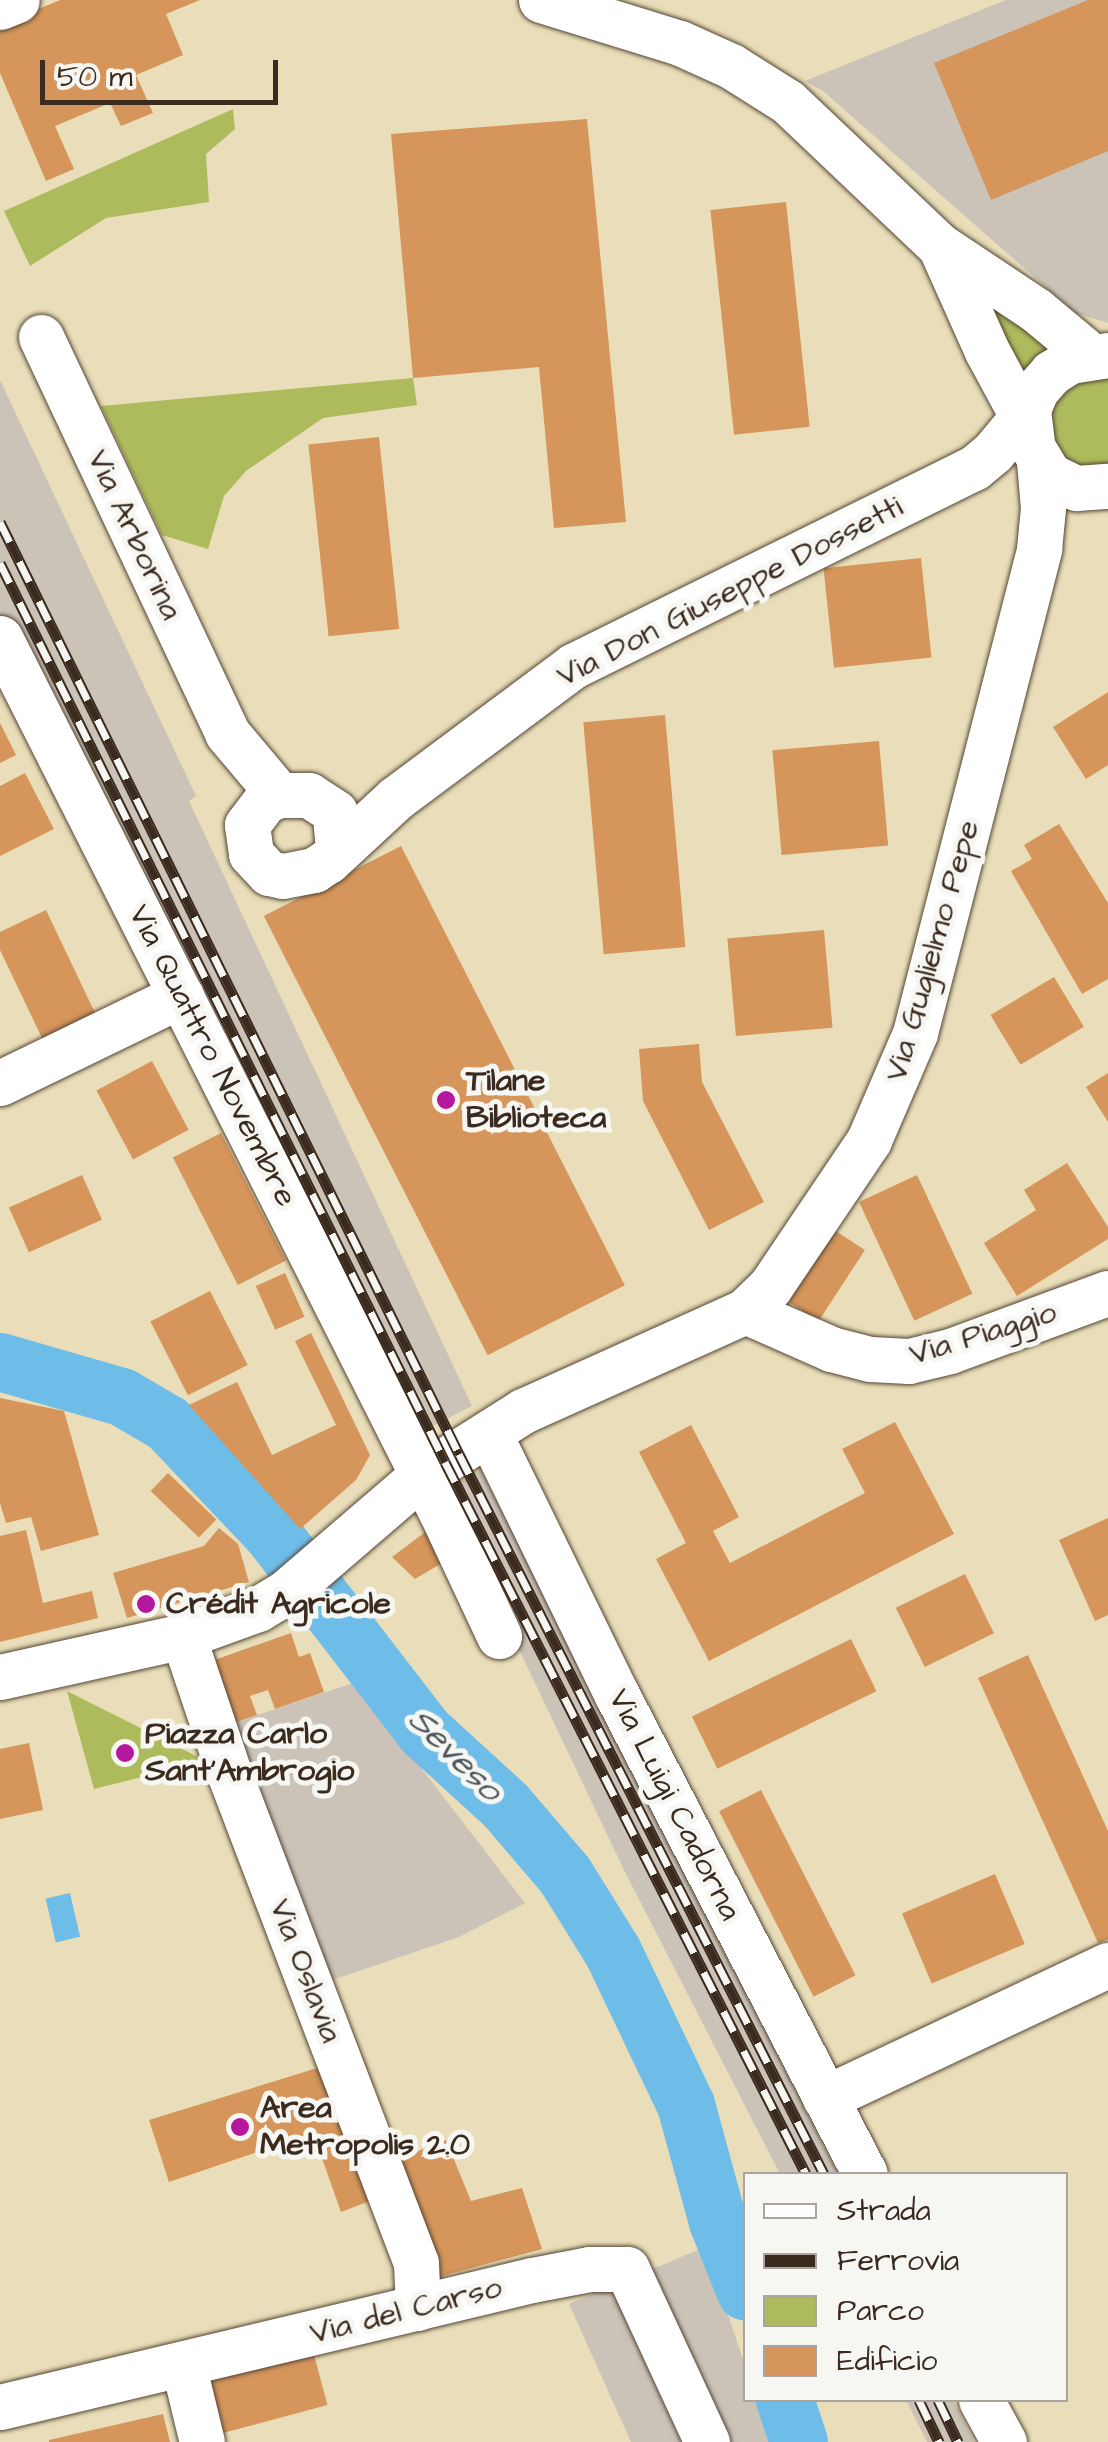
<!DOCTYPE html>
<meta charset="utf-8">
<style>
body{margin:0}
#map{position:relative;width:1108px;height:2442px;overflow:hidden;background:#e9deb9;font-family:"Architects Daughter",sans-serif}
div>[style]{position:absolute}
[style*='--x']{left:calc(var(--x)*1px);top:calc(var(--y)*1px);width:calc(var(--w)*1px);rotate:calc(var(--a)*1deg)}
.industrial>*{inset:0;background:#cbc3b8}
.green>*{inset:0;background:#aebb5d}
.water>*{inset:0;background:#6ebde9;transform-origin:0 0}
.river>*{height:58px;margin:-29px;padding:0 29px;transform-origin:29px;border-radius:29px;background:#6ebde9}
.building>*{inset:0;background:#d5955b;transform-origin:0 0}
.roads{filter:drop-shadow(0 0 2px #554535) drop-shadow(0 0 2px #554535)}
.minor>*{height:45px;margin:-22.5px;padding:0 22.5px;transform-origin:22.5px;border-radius:22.5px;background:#fff}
.rail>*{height:11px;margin-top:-5.5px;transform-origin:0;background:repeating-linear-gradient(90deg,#f6f6f2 0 22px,#3b2a1e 0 44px);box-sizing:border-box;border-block:2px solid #3b2a1e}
.dots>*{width:28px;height:28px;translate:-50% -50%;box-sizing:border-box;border:5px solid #f6f6f2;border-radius:50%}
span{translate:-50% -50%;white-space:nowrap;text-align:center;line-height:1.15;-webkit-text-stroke:10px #f6f6f2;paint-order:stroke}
.street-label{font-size:32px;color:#3b2a1e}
.poi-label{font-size:32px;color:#3b2a1e;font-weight:700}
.left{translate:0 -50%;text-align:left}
.water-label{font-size:35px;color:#4a565b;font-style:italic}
.legend{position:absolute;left:743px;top:2172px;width:325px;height:230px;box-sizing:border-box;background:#f6f6f2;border:2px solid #aba49d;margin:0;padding:12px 18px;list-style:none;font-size:30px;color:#3b2a1e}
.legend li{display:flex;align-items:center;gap:20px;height:50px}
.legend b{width:50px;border:2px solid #aba49d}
.scale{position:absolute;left:40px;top:60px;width:238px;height:45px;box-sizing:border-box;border:5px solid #3b2a1e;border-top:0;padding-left:12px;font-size:30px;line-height:35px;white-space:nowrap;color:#3b2a1e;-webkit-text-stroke:8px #f6f6f2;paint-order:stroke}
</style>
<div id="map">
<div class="industrial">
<div style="clip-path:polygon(1006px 0,1108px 0,1108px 323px,1075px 313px,823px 91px,805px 81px)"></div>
<div style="clip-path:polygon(0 380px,196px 796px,189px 801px,472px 1406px,415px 1435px,0 623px)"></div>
<div style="clip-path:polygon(481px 1470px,838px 2174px,780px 2174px,625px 1872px,444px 1492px)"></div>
<div style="clip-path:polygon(362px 1680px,385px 1721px,525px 1903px,459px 1937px,320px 1984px,225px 1726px)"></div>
<div style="clip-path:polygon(705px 2247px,745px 2365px,746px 2400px,757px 2400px,772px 2442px,631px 2442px,569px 2304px)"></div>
<div style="clip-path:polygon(906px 2400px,953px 2400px,974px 2442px,927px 2442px)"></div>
</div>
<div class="green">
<div style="clip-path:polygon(233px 109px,235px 129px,206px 154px,209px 202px,106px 218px,30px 266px,4px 211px)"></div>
<div style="clip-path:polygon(981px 281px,1060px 346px,1016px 384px)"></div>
<div style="clip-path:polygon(1108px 377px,1108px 466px,1079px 468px,1057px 455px,1046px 407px,1060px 386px)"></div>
<div style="clip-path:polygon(413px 378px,417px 405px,323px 418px,246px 471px,224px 496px,208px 549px,162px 535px,101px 406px)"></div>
<div style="clip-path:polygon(67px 1691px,206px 1761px,94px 1789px)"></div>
</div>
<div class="water">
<div style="left:70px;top:1893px;width:45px;height:25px;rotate:77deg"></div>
</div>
<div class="river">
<div style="--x:0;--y:1362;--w:127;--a:16"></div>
<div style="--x:122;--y:1397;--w:53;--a:30.4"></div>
<div style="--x:168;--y:1424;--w:149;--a:46.4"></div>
<div style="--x:271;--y:1532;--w:252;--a:52.4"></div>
<div style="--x:425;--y:1732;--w:110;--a:42.4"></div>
<div style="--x:506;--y:1806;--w:91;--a:49.5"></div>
<div style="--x:565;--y:1875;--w:91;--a:58.1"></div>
<div style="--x:613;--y:1952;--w:170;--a:64.5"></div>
<div style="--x:686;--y:2105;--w:121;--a:74.7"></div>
<div style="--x:718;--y:2222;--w:75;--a:68.2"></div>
<div style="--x:785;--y:2400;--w:44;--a:71.6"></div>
</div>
<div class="building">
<div style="clip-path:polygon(60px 0,200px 0,166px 14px,183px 55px,136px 75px,153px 113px,121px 126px,110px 103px,55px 126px,74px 169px,46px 181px,0 73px,0 25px)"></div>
<div style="clip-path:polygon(1088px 0,1108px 0,1108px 151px,991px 200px,934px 63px)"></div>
<div style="clip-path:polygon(587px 119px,626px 522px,554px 528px,539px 367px,413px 378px,391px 134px)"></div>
<div style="left:786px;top:202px;width:226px;height:76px;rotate:84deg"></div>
<div style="left:379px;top:437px;width:193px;height:71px;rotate:84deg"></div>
<div style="left:921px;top:558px;width:100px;height:98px;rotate:84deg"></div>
<div style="clip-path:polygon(1108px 692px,1108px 765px,1086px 779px,1053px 727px)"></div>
<div style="left:665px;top:715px;width:233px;height:82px;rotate:85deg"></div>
<div style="clip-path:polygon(0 723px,16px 755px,0 763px)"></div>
<div style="left:879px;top:741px;width:105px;height:107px;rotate:85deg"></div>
<div style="clip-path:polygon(25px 773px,54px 829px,0 856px,0 786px)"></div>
<div style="clip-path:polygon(1059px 824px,1108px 903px,1108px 979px,1082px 994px,1011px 871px,1032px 859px,1024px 845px)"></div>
<div style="left:401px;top:846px;width:493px;height:154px;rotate:63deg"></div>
<div style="clip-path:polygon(46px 910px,96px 1015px,43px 1040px,0 950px,0 932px)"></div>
<div style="left:824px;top:930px;width:98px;height:97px;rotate:85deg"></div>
<div style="left:1054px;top:977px;width:58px;height:74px;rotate:59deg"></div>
<div style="clip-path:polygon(699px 1044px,702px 1082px,764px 1202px,709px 1230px,643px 1101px,639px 1049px)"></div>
<div style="left:152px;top:1061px;width:78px;height:63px;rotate:62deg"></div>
<div style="clip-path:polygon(1108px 1073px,1108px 1122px,1086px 1087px)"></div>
<div style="left:221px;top:1133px;width:143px;height:54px;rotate:63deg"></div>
<div style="clip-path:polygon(1067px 1163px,1108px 1227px,1108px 1239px,1017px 1296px,984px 1243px,1036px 1210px,1024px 1190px)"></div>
<div style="left:82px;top:1175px;width:49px;height:80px;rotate:66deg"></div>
<div style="left:917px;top:1175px;width:131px;height:64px;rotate:65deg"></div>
<div style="left:828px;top:1226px;width:44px;height:85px;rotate:33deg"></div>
<div style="left:285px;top:1273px;width:48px;height:32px;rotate:66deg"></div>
<div style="left:210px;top:1291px;width:83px;height:67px;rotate:63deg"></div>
<div style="clip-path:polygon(311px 1333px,370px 1455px,356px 1480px,300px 1529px,189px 1405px,237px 1382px,272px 1455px,336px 1425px,295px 1341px)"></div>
<div style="clip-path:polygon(0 1398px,64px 1411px,99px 1535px,41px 1551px,31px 1517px,6px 1523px,0 1503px)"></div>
<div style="clip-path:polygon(895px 1422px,954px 1534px,709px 1661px,656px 1559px,686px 1543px,639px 1452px,691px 1425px,739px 1517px,713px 1531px,730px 1563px,865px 1493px,842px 1449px)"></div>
<div style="left:168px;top:1473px;width:67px;height:25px;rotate:44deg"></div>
<div style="clip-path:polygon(1108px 1518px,1108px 1615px,1095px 1621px,1059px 1540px)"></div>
<div style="clip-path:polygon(432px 1527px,449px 1559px,415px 1579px,392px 1557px)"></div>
<div style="clip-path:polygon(219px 1528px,238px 1544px,249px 1582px,127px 1618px,113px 1573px,204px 1546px)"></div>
<div style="clip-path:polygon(26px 1530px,43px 1603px,92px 1591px,98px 1618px,0 1642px,0 1536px)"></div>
<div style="left:965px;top:1574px;width:66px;height:77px;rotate:64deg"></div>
<div style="clip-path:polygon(291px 1633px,299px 1657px,310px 1653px,324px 1692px,275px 1709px,268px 1690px,250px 1696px,257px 1715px,225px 1726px,203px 1664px)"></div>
<div style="left:851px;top:1639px;width:58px;height:177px;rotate:64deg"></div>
<div style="clip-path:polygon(1028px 1655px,1108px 1831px,1108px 1939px,1098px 1943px,978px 1678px)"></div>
<div style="clip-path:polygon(29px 1743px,43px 1810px,0 1819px,0 1749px)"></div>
<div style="left:761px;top:1790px;width:208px;height:47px;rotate:63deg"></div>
<div style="left:995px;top:1874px;width:76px;height:101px;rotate:67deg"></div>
<div style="clip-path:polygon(327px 2065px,380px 2197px,341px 2212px,313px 2133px,169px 2182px,149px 2120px)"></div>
<div style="clip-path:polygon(446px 2140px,471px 2201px,522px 2188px,542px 2249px,438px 2277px,393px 2161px)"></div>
<div style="left:313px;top:2351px;width:56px;height:117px;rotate:75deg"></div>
<div style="clip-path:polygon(163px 2414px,170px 2442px,49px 2442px,49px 2440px)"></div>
</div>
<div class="roads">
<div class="minor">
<div style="--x:541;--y:0;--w:145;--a:17.2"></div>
<div style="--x:680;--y:43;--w:56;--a:24.3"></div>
<div style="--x:731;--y:66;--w:67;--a:32.3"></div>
<div style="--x:788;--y:102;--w:209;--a:43.5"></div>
<div style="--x:940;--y:246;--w:115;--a:33.7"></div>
<div style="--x:1036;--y:310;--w:70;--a:39.8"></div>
<div style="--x:0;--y:7;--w:18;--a:-22"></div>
<div style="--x:940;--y:246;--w:115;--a:65.9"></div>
<div style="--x:987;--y:351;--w:91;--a:61.7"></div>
<div style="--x:41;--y:337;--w:438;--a:64.8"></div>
<div style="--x:227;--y:733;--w:81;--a:50"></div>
<div style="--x:1108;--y:355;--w:38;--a:171"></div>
<div style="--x:1070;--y:361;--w:22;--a:148"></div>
<div style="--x:1051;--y:373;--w:23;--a:131"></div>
<div style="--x:1036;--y:390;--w:22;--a:112"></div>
<div style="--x:1028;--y:410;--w:38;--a:83"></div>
<div style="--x:1033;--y:448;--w:31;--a:59"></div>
<div style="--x:1049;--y:475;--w:30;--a:26"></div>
<div style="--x:1076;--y:488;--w:32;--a:-4"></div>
<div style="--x:0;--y:638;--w:979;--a:63.23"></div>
<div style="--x:441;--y:1512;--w:137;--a:64.9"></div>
<div style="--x:338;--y:850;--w:38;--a:-95"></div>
<div style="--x:335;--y:812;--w:31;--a:-147"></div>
<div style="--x:309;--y:795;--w:30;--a:180"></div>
<div style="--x:279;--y:795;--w:15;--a:157"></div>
<div style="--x:265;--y:801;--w:30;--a:127"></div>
<div style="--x:247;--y:825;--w:29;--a:82"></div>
<div style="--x:251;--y:854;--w:26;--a:47"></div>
<div style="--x:269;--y:873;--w:14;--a:12"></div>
<div style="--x:283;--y:876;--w:32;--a:-11"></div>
<div style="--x:314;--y:870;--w:17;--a:-33"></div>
<div style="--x:328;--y:861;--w:93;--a:-42.8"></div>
<div style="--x:396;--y:798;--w:221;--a:-36.7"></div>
<div style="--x:573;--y:666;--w:447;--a:-26.3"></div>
<div style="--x:974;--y:468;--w:25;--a:-40"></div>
<div style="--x:993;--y:452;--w:55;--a:-50.2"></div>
<div style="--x:0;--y:1083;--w:201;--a:-25.9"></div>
<div style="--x:745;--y:1311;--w:94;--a:23.8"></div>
<div style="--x:831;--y:1349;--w:40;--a:14.4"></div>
<div style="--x:870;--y:1359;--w:39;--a:3"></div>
<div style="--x:909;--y:1361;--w:42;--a:-13.7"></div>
<div style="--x:950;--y:1351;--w:168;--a:-20.2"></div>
<div style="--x:489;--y:1433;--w:292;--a:64"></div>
<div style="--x:617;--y:1695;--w:539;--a:62.63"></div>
<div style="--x:183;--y:1636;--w:145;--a:71.4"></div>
<div style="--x:229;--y:1773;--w:524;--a:69.11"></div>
<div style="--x:416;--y:2263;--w:45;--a:87.5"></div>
<div style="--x:0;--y:1677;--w:188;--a:-12.6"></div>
<div style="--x:183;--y:1636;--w:80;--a:-19.8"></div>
<div style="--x:258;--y:1609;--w:31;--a:-31"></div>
<div style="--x:285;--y:1593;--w:181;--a:-40.7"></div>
<div style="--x:422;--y:1475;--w:120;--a:-32.4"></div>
<div style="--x:523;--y:1411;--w:243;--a:-24.2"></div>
<div style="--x:745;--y:1311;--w:35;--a:-44"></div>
<div style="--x:770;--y:1287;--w:177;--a:-56"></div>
<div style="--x:869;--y:1140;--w:116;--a:-66.7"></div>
<div style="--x:915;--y:1033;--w:500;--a:-75.6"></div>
<div style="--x:1039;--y:549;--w:41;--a:-84.4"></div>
<div style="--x:1043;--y:508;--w:47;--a:-94.9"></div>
<div style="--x:825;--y:2098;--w:313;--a:-25.2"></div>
<div style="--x:183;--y:2364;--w:80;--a:76.3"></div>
<div style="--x:981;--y:2400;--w:48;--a:61.3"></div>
<div style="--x:0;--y:2407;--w:547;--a:-13.43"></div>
<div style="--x:532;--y:2280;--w:58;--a:-10.9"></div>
<div style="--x:589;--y:2269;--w:38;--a:0"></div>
<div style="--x:627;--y:2269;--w:191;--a:65.2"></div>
</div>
</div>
<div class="rail">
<div style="--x:0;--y:522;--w:1039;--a:63.78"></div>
<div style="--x:459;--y:1454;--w:807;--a:63.12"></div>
<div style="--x:0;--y:563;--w:1003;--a:63.66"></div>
<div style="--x:445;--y:1462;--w:798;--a:63.11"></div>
<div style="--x:919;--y:2400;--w:47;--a:64.5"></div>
<div style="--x:938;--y:2400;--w:47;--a:64.5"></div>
</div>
<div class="dots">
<div style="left:446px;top:1100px;background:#b5179e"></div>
<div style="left:146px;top:1604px;background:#b5179e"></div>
<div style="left:125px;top:1753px;background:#b5179e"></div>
<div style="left:240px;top:2127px;background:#b5179e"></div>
</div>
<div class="street-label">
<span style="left:134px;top:535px;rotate:65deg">Via Arborina</span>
<span style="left:730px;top:592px;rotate:-27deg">Via Don Giuseppe Dossetti</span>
<span style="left:933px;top:951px;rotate:-74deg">Via Guglielmo Pepe</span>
<span style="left:212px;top:1056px;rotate:63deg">Via Quattro Novembre</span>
<span style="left:983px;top:1334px;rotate:-17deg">Via Piaggio</span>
<span style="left:674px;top:1805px;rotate:63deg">Via Luigi Cadorna</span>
<span style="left:305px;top:1971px;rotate:69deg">Via Oslavia</span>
<span style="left:406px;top:2311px;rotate:-14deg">Via del Carso</span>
</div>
<div class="poi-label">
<span class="left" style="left:466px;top:1100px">Tilane<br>Biblioteca</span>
<span class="left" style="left:166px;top:1604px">Crédit Agricole</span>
<span class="left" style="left:145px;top:1753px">Piazza Carlo<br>Sant'Ambrogio</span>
<span class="left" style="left:260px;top:2127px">Area<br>Metropolis 2.0</span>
</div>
<div class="water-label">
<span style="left:455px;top:1755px;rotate:45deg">Seveso</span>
</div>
<ul class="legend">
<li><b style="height:12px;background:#fff"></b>Strada</li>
<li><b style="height:12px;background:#3b2a1e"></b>Ferrovia</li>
<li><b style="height:28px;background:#aebb5d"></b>Parco</li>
<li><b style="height:28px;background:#d5955b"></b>Edificio</li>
</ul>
<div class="scale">50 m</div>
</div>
